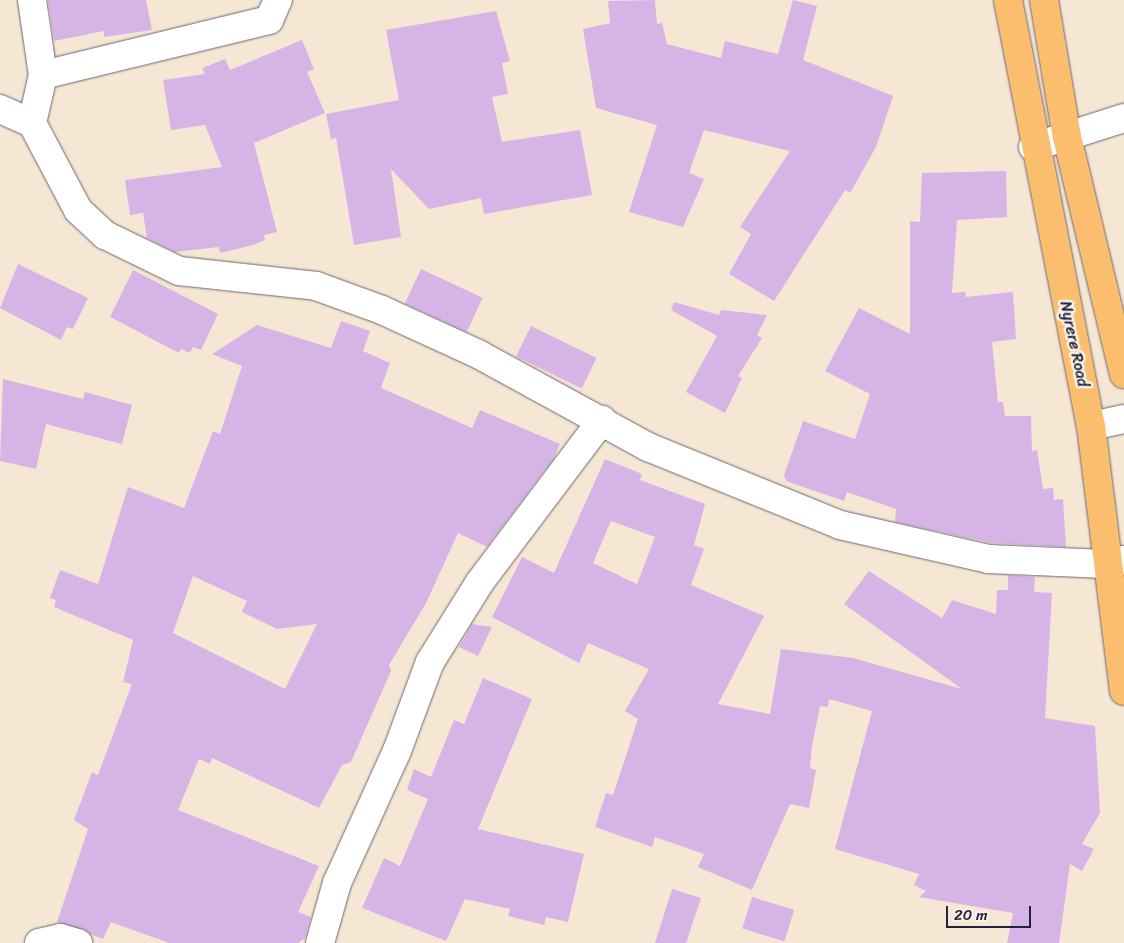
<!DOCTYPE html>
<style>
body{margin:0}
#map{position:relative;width:1124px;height:943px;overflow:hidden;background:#f5e7d3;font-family:Sriracha,sans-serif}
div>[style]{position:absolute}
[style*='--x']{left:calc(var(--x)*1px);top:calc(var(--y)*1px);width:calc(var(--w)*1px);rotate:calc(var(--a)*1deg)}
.building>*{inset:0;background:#d6b5e6;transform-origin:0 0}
.roads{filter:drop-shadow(0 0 1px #6c6770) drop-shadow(0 0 1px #6c6770)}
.minor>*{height:28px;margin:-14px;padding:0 14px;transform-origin:14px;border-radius:14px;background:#fff}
.major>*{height:28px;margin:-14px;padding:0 14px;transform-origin:14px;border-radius:14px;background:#fbbe6e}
span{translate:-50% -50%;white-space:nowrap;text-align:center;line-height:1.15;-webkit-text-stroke:5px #f7f3e8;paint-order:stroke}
.street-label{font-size:16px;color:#22223b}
.scale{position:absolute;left:946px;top:906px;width:85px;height:22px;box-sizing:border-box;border:2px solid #22223b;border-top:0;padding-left:6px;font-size:15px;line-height:18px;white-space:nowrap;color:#22223b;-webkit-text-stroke:4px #f7f3e8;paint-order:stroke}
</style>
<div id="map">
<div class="building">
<div style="clip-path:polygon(48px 0,146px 0,152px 30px,104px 37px,104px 31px,54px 41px)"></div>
<div style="clip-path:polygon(655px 0,657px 24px,662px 23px,667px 44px,721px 58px,725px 41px,778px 54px,793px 0,817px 6px,803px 60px,893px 96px,876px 147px,850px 193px,845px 190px,774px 301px,729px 274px,751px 234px,740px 227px,790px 151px,704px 130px,689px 173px,704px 179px,683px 227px,629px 212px,657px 125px,596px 108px,583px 29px,610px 23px,608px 1px)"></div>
<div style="clip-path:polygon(496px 11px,510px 61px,502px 63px,508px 94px,492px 97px,502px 142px,580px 130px,592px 195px,484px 214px,481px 198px,429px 209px,391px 169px,401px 237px,354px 245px,336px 138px,331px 139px,326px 114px,399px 100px,386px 30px)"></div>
<div style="clip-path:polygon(302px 40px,314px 69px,307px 72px,325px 113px,254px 143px,277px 232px,264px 235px,265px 240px,253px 245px,220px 253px,219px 247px,175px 252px,147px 238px,143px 213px,130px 215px,125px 180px,222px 167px,205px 125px,171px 130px,163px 80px,205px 74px,202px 68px,225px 59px,230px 70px)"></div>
<div style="clip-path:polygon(1006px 171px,1007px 217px,957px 220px,952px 293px,965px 292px,966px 297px,1013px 292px,1016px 339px,992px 342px,998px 402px,1003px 402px,1005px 416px,1031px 416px,1032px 451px,1037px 450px,1043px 489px,1053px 488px,1054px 500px,1063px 499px,1066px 547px,991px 543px,895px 522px,896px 509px,847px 492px,844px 501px,786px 481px,784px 475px,803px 421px,855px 439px,870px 394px,825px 371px,859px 308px,910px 334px,910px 221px,920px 222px,922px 173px)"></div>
<div style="clip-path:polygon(18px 264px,88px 298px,73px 329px,67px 327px,61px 340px,0 308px)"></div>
<div style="left:421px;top:269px;width:68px;height:38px;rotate:25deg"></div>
<div style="clip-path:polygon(133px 270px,218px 314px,201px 350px,193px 347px,190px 353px,181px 349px,179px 353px,110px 317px)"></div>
<div style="clip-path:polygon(674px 302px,719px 315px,721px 310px,767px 315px,757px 335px,762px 338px,738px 376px,742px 378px,725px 413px,686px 392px,717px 336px,671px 310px)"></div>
<div style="clip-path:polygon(evenodd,341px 321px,370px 331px,363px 351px,390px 363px,381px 388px,472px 428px,480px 410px,560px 444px,554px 458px,487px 547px,458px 533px,426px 603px,389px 665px,391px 671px,351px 762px,342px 765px,319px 808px,212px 758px,210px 764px,199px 759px,178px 810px,319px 866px,298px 912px,311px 917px,305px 938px,298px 943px,169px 943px,111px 922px,103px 939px,57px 922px,88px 829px,74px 820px,92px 772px,98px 775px,132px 684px,123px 682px,133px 640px,54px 607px,56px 600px,50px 598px,60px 570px,98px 584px,128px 487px,184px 508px,213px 431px,220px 434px,242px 366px,212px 354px,257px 325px,331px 348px,341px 321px,193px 576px,247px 601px,242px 612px,277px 629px,317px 624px,285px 689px,173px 633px,193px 576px)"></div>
<div style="left:531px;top:326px;width:73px;height:34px;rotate:26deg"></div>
<div style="clip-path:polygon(3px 379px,83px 399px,85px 392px,132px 405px,122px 444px,46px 424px,36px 469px,0 461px)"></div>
<div style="clip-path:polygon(evenodd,605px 459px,642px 474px,640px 480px,705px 504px,694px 545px,704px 549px,691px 585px,764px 616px,718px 704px,770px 714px,781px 649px,853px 658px,962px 689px,844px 604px,869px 571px,942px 618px,952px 600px,996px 614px,997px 590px,1008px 590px,1008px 575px,1035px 577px,1034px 592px,1052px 593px,1045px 718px,1095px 726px,1100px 813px,1082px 844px,1094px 849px,1082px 871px,1070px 864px,1059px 943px,1007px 943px,1013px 913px,919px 897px,926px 891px,914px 885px,919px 874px,835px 849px,872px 711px,829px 699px,828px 707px,820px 706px,812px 746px,810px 768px,816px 770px,809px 808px,790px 804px,752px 890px,698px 867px,704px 854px,655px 837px,652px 847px,595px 827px,606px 793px,613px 795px,638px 719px,625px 711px,649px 669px,588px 643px,579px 663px,492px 617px,522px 557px,554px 573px,605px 459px,611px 521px,655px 537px,637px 584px,593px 563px,611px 521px)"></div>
<div style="clip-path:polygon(472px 624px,492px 627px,478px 656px,459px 647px)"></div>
<div style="clip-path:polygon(483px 678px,532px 699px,478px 829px,584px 854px,568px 922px,546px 917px,544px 925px,508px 916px,510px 909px,465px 899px,446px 941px,362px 908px,384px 858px,400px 866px,428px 799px,407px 790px,414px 769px,431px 777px,454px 720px,464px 724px)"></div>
<div style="clip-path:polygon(672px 889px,701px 898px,686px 943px,655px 943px)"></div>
<div style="left:752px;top:897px;width:44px;height:33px;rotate:17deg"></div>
</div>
<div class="roads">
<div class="minor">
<div style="--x:32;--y:0;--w:76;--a:81.7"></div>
<div style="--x:43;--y:75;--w:49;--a:102.9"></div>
<div style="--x:43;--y:75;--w:233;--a:-13.7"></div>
<div style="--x:269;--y:20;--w:22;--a:-66"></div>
<div style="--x:0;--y:109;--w:35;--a:24"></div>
<div style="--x:32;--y:123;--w:98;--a:62.1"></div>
<div style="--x:78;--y:210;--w:37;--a:43"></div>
<div style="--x:105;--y:235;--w:82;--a:25.9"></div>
<div style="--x:179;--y:271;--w:138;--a:6.2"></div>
<div style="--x:316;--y:286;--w:70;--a:20"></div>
<div style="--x:382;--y:310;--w:106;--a:24.6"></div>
<div style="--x:478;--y:354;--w:194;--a:28.7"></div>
<div style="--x:648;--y:447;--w:207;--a:22.1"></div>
<div style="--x:840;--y:525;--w:153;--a:12.9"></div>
<div style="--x:989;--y:559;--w:116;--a:2.5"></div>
<div style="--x:1105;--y:564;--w:19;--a:-12"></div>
<div style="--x:1033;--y:147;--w:96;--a:-17.7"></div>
<div style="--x:1091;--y:426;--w:34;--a:-12"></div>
<div style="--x:39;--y:943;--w:22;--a:-13"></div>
<div style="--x:60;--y:938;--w:19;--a:16"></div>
<div style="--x:320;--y:943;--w:62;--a:-74.2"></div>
<div style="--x:337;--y:883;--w:145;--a:-65.6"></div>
<div style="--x:397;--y:751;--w:95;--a:-69.7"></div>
<div style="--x:430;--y:662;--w:94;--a:-58"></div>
<div style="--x:480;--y:582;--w:203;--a:-53"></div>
</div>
<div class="major">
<div style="--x:1008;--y:0;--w:434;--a:79"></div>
<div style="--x:1091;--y:426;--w:267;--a:82.9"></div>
<div style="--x:1044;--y:0;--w:139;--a:80.5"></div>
<div style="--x:1067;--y:137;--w:244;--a:76.5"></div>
</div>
</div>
<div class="street-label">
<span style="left:1074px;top:344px;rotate:78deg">Nyrere Road</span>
</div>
<div class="scale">20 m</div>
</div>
